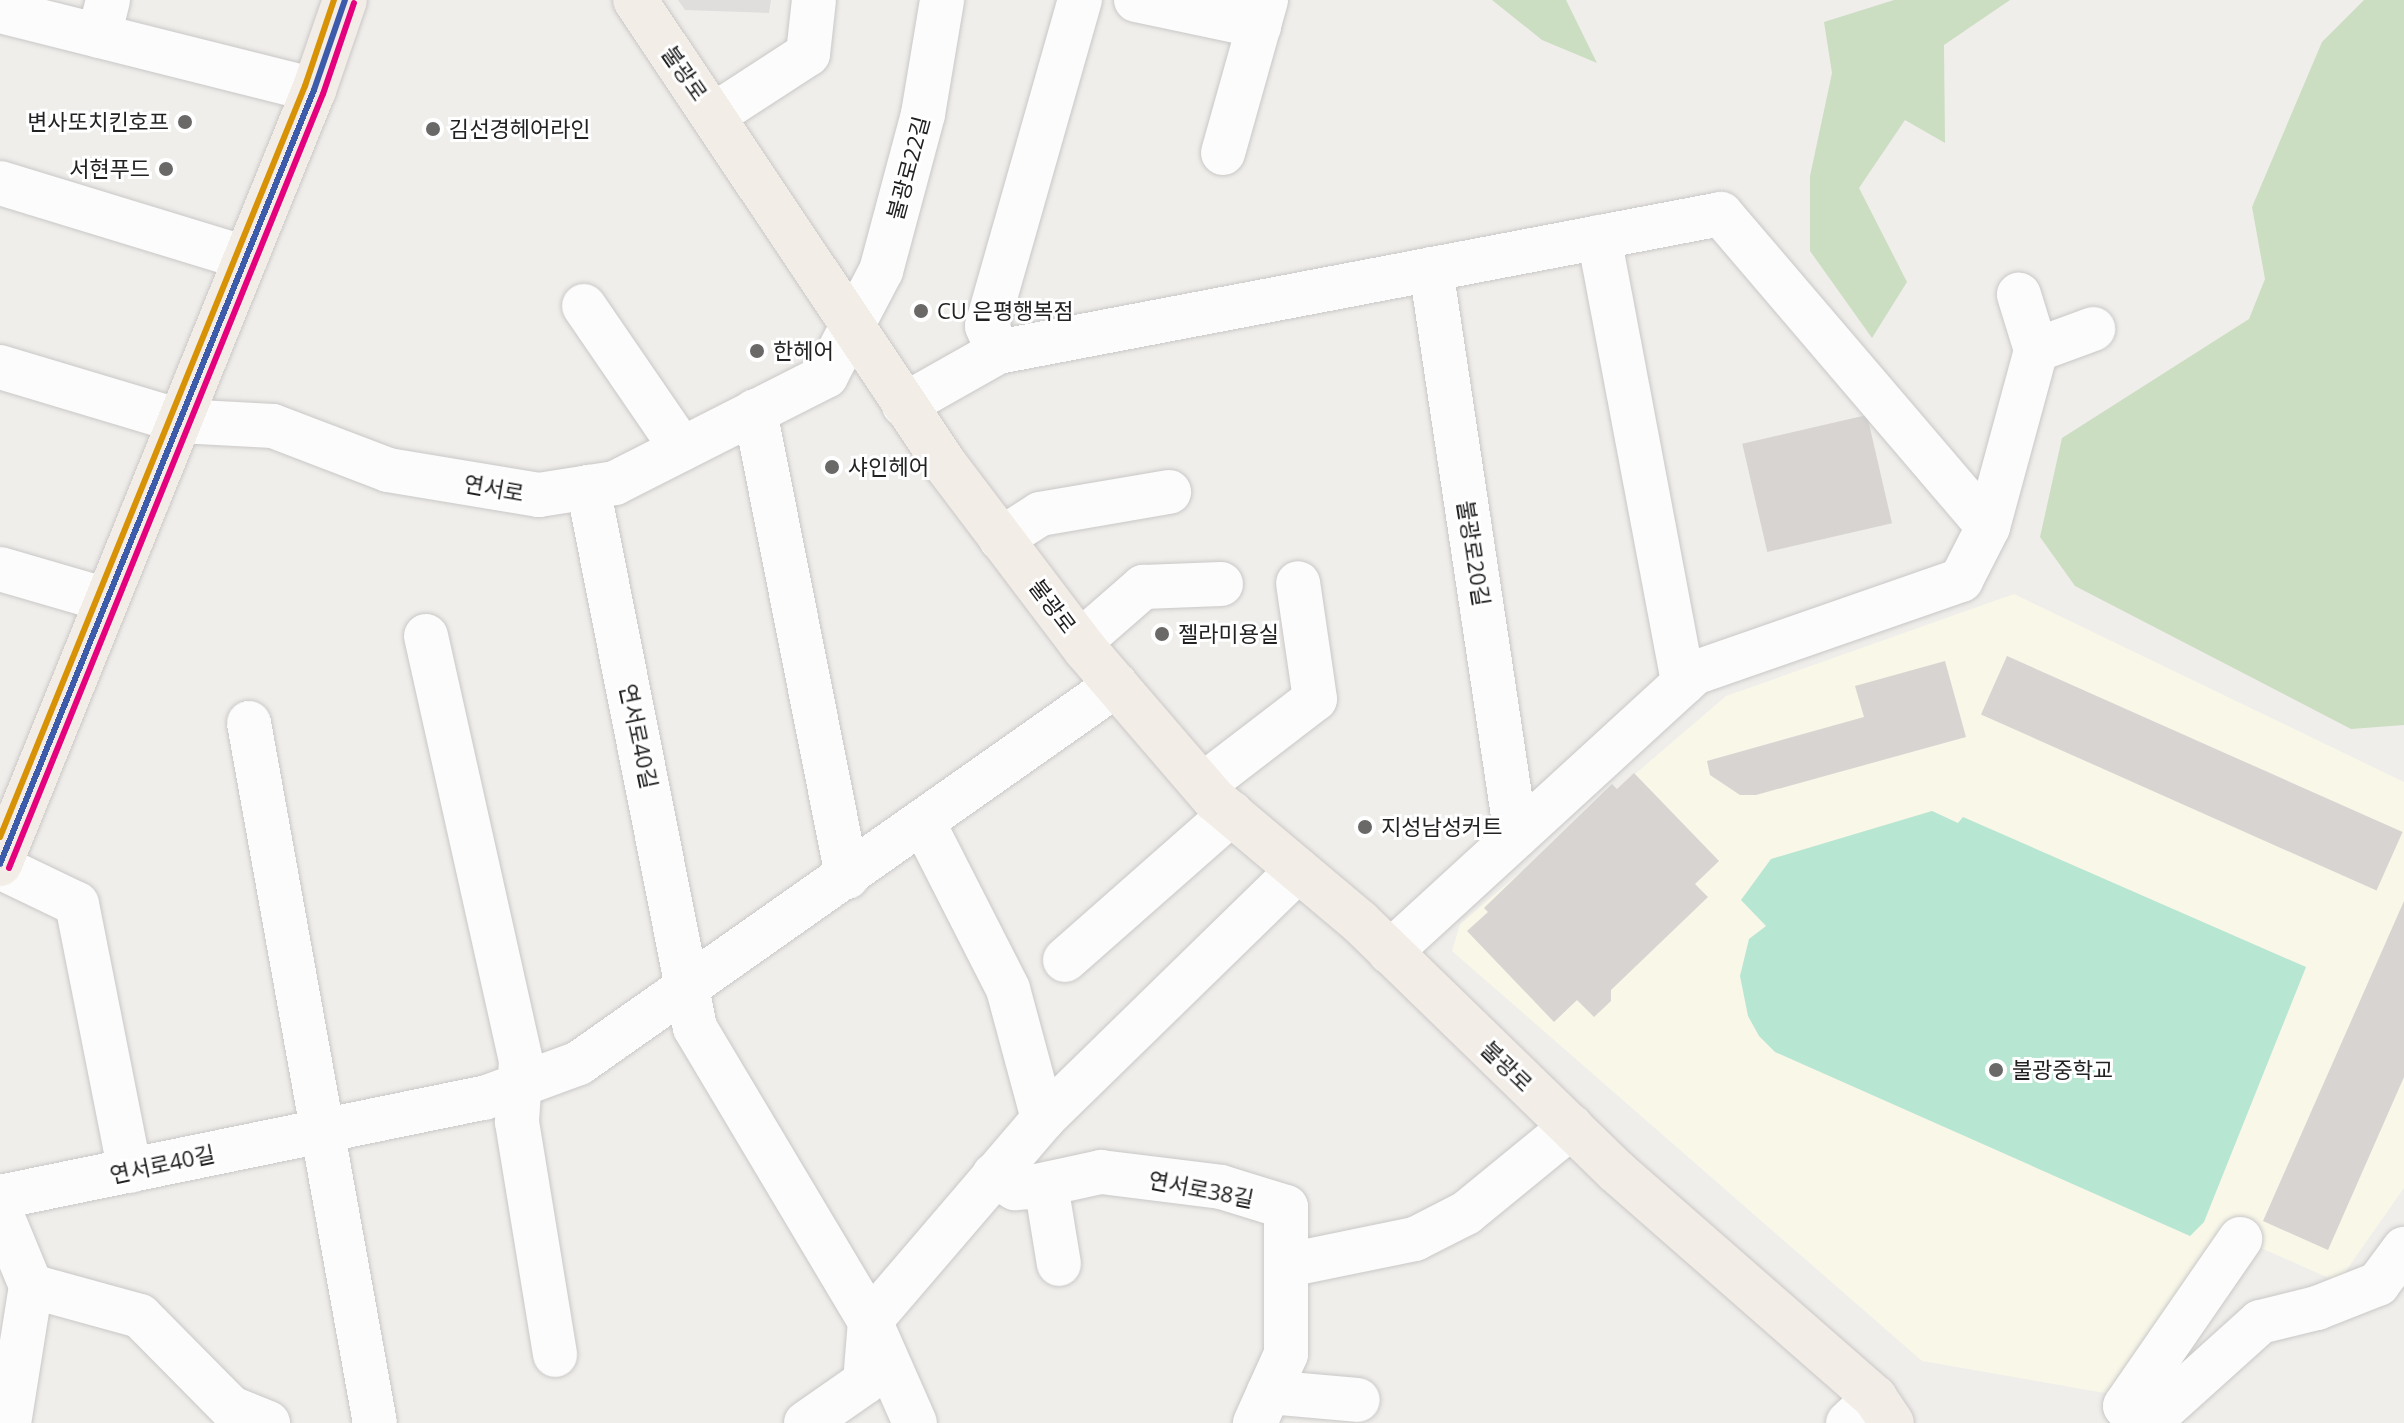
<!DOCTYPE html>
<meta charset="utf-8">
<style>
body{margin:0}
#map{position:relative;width:2404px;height:1423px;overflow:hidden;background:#f0eeeb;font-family:"Open Sans","Noto Sans KR",sans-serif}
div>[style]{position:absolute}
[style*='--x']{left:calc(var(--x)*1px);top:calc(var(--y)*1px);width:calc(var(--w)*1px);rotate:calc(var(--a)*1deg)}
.residential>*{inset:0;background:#dfdedc}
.education>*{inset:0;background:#f8f7e8}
.forest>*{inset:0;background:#cbdec1}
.pitch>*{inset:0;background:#b7e6d2}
.building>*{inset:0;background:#d7d4d2;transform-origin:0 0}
.roads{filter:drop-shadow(0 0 2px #c9c8c7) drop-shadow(0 0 2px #c9c8c7)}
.minor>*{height:44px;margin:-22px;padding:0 22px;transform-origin:22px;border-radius:22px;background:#fdfcfc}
.major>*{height:44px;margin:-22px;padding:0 22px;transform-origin:22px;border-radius:22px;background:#f3ede7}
.bus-1>*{height:6px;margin:-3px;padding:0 3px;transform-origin:3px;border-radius:3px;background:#3d5bab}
.bus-2>*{height:6px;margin:-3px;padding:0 3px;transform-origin:3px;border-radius:3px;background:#e5007d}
.bus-3>*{height:6px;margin:-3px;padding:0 3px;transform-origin:3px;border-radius:3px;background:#d79205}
.dots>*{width:22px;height:22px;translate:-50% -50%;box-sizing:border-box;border:4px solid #fff;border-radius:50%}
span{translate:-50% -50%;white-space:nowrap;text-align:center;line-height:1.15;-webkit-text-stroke:6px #fff;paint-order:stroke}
.street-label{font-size:22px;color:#222}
.poi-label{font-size:22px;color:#222}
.right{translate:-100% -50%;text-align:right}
.left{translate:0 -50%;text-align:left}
</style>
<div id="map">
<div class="residential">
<div style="clip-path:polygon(678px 0,771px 0,769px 13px,685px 10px)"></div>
</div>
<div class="education">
<div style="clip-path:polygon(2014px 594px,2404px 782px,2404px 1188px,2338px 1282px,2227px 1233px,2139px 1399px,1922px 1361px,1452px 951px,1460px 924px,1726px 696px)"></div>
</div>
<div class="forest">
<div style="clip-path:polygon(1492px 0,1566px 0,1597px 63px,1542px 40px)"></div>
<div style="clip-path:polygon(1894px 0,2010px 0,1944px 45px,1945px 143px,1905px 120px,1859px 188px,1907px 282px,1872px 338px,1810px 251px,1810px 176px,1832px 73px,1824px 22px)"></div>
<div style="clip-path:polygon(2364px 0,2404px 0,2404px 725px,2351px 729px,2075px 586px,2040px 537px,2062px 438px,2249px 319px,2265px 279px,2252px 207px,2322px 42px)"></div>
</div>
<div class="pitch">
<div style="clip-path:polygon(1932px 811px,1958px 823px,1963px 817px,2306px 967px,2204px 1222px,2190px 1236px,1775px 1052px,1759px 1036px,1748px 1016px,1740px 976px,1749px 939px,1766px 926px,1741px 900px,1771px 859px)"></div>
</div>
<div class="building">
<div style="left:1867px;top:415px;width:111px;height:128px;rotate:77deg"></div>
<div style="left:2007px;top:656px;width:433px;height:64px;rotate:24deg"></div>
<div style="clip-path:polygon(1945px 661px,1966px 737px,1756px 795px,1740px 795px,1710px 775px,1707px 761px,1864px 717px,1855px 686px)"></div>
<div style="clip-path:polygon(1634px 773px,1719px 861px,1695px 884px,1708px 897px,1611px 990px,1611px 1001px,1594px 1017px,1577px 1000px,1554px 1022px,1467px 931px,1488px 912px,1484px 908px,1612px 784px,1617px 789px)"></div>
<div style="clip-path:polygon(2404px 901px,2404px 1077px,2328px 1250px,2263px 1221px)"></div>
</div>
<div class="roads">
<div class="minor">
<div style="--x:1136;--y:0;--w:126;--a:11.9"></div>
<div style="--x:0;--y:11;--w:324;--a:14.1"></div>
<div style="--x:99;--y:36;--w:37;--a:-76"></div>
<div style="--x:714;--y:115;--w:112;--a:-33"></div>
<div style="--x:808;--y:54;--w:54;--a:-83.7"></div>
<div style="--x:1223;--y:153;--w:159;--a:-74.3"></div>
<div style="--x:0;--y:183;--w:257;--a:17"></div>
<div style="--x:1599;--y:237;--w:454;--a:79.3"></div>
<div style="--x:1431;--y:269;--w:573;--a:81.47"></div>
<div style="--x:584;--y:306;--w:173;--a:55.6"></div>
<div style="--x:2036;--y:350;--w:61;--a:-20.2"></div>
<div style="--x:998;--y:352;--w:28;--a:-113"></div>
<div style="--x:987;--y:326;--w:339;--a:-74.1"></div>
<div style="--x:0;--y:367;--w:188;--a:16.7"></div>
<div style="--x:180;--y:421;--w:93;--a:3.1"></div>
<div style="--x:273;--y:426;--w:123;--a:20.9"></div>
<div style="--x:388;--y:470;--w:153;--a:9.4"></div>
<div style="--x:539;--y:495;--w:77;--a:-9"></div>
<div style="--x:615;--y:483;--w:237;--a:-26.9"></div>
<div style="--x:826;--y:376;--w:119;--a:-62.4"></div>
<div style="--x:881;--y:271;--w:163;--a:-75"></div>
<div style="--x:923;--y:114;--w:116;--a:-80.5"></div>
<div style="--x:904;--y:405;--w:108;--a:-29.4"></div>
<div style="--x:998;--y:352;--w:736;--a:-10.81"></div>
<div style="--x:1721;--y:214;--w:411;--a:49.5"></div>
<div style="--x:755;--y:411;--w:475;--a:78.8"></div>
<div style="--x:588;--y:487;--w:551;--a:78.81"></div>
<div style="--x:695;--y:1028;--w:341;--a:59.2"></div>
<div style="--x:870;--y:1321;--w:111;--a:66.2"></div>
<div style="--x:1001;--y:539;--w:46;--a:-32.7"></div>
<div style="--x:1040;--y:514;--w:131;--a:-9.7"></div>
<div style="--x:0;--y:569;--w:111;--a:16.2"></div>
<div style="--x:426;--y:636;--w:435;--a:77.4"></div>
<div style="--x:521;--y:1061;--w:61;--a:93.8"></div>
<div style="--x:517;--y:1122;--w:236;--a:80.7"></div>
<div style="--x:1080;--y:642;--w:84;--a:-41.1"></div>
<div style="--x:1143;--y:587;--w:78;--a:-2.2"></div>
<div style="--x:249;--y:723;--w:711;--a:79.8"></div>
<div style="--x:1203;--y:785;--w:141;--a:-37.5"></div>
<div style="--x:1315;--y:699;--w:117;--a:-98.3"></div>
<div style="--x:923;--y:822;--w:187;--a:63"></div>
<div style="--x:1008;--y:989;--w:135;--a:74.9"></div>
<div style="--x:0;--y:867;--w:85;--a:25.7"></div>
<div style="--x:77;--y:904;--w:272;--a:78.8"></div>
<div style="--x:1390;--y:952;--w:413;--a:-42.5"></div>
<div style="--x:1694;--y:673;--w:283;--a:-19.2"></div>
<div style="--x:1961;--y:580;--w:59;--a:-63"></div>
<div style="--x:1988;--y:527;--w:183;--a:-74.8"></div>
<div style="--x:2036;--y:350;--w:58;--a:-107.2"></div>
<div style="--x:1065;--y:960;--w:222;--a:-41.4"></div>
<div style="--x:994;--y:1175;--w:25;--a:32"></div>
<div style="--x:1015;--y:1188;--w:17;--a:-3"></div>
<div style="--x:1032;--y:1187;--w:71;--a:-12.3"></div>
<div style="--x:1101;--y:1172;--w:121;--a:7.1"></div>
<div style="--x:1221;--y:1187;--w:68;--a:17.1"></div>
<div style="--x:1286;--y:1207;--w:147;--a:90"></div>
<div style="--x:1286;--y:1354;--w:76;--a:114.2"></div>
<div style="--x:1046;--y:1185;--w:80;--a:80.7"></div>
<div style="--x:0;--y:1197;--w:494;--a:-11.6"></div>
<div style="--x:484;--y:1098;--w:101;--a:-20.2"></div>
<div style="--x:579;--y:1063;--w:657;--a:-35.14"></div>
<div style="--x:0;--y:1211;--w:81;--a:67.5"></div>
<div style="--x:31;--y:1286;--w:139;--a:99.1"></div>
<div style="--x:1288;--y:1265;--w:130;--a:-11.6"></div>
<div style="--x:1415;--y:1239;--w:57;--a:-27"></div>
<div style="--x:1466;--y:1213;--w:136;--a:-39.3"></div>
<div style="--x:31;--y:1286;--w:113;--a:15.4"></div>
<div style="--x:140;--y:1316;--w:129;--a:45.3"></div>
<div style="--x:231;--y:1408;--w:40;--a:22"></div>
<div style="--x:1269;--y:1392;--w:89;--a:5.1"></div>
<div style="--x:806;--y:1423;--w:72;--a:-34.8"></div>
<div style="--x:865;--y:1382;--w:61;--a:-85.3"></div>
<div style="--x:870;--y:1321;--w:266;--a:-49.4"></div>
<div style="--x:1043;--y:1119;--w:356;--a:-44.3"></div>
<div style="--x:1848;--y:1423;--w:37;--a:-43"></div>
<div style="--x:2139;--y:1423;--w:22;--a:-129"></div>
<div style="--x:2125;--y:1406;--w:203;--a:-55.4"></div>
<div style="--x:2148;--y:1423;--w:151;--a:-42"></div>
<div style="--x:2260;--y:1322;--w:59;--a:-13.8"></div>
<div style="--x:2317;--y:1308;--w:66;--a:-21.5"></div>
<div style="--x:2378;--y:1284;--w:44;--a:-53.4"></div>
</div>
<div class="major">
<div style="--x:635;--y:0;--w:558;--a:56.25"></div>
<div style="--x:945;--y:464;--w:232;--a:52.9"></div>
<div style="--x:1085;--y:649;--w:199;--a:49.3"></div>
<div style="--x:1215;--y:800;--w:189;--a:40.1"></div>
<div style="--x:1360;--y:922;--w:357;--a:44.2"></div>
<div style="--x:1616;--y:1171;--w:344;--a:41.2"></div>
<div style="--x:1875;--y:1398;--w:30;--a:56"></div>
<div style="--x:0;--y:864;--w:835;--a:-67.92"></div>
<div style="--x:314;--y:90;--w:95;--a:-71"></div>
</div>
</div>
<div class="bus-1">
<div style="--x:0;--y:864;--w:835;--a:-67.92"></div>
<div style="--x:314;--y:90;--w:95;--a:-71"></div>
</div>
<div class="bus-2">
<div style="--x:9;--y:868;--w:835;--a:-67.92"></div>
<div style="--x:323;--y:94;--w:96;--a:-71.2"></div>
</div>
<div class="bus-3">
<div style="--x:0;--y:837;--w:811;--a:-67.9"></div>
<div style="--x:305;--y:86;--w:91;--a:-71.4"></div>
</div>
<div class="dots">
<div style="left:185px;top:122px;background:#6a6968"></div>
<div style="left:433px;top:129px;background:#6a6968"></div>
<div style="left:166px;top:169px;background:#6a6968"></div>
<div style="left:921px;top:311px;background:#6a6968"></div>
<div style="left:757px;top:351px;background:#6a6968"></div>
<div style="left:832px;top:467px;background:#6a6968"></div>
<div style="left:1162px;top:634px;background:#6a6968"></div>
<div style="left:1365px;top:827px;background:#6a6968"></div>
<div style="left:1996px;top:1070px;background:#6a6968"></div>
</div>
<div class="street-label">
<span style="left:685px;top:73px;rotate:55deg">불광로</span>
<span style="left:908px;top:168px;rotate:-75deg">불광로22길</span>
<span style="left:494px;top:488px;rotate:10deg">연서로</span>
<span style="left:1474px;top:553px;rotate:81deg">불광로20길</span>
<span style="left:1053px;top:606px;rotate:53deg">불광로</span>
<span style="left:639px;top:736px;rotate:78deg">연서로40길</span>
<span style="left:1507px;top:1066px;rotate:44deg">불광로</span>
<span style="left:162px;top:1164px;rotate:-12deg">연서로40길</span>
<span style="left:1201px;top:1189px;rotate:11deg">연서로38길</span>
</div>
<div class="poi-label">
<span class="right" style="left:169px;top:122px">변사또치킨호프</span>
<span class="left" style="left:449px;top:129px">김선경헤어라인</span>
<span class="right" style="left:150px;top:169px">서현푸드</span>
<span class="left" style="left:937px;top:311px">CU 은평행복점</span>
<span class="left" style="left:773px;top:351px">한헤어</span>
<span class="left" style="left:848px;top:467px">샤인헤어</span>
<span class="left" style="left:1178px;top:634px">젤라미용실</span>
<span class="left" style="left:1381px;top:827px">지성남성커트</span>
<span class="left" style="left:2012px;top:1070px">불광중학교</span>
</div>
</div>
